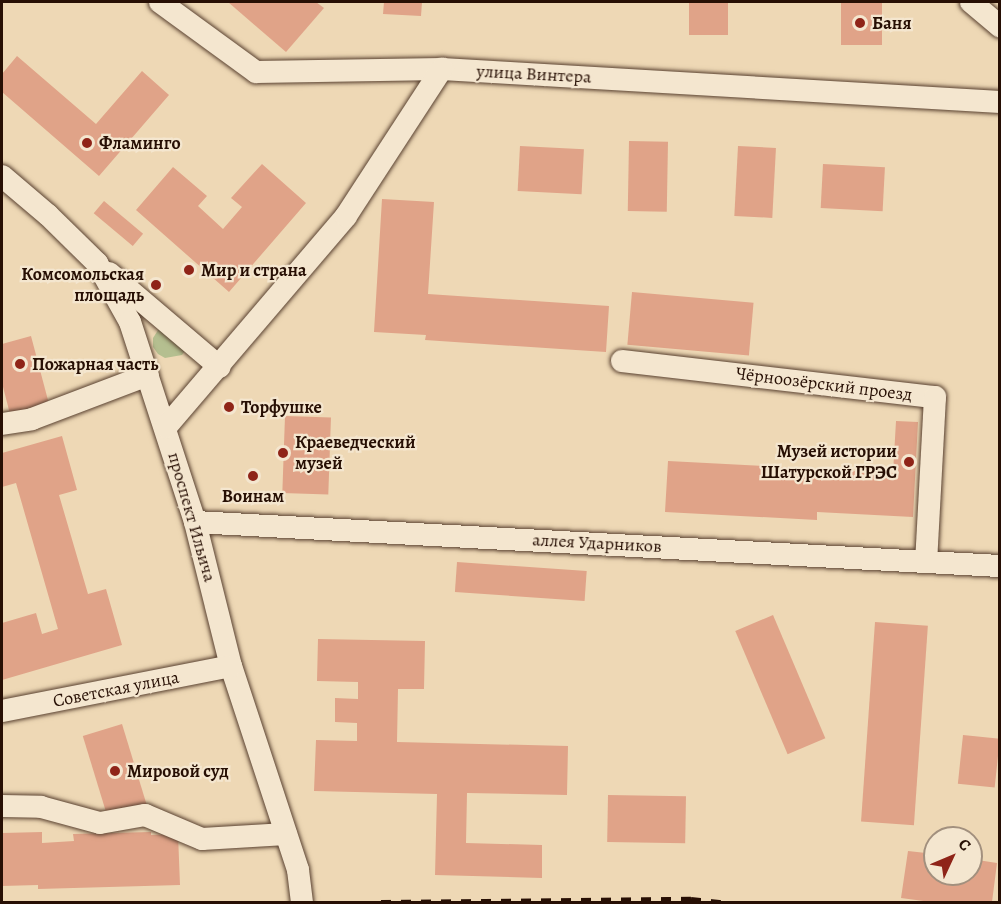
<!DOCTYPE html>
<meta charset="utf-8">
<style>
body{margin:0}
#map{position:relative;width:1001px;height:904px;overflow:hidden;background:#eed8b5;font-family:Alegreya,serif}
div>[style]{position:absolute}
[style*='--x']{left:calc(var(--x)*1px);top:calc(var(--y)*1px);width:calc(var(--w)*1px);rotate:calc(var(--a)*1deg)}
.green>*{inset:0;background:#b5bf90}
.building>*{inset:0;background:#e0a388;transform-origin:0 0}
.roads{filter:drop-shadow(0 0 2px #594130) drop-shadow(0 0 2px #594130)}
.minor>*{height:22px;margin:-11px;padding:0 11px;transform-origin:11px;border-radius:11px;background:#f4e6cf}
.rail>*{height:4.5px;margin-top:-2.25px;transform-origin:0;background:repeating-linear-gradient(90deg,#270f04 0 10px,transparent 0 20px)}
.dots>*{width:16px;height:16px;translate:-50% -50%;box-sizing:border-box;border:3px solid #f4e6cf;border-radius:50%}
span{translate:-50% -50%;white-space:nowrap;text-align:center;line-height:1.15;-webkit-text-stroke:4.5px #f4e6cf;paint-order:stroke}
.poi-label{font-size:18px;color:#270f04;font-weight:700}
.left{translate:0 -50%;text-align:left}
.right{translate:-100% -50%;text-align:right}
.street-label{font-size:18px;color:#270f04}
.frame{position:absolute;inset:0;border:3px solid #270f04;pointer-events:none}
.north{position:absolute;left:923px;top:826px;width:60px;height:60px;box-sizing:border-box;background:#f4e6cf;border:2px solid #a2907e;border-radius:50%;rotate:46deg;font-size:16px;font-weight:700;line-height:24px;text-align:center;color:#270f04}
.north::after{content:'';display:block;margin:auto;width:21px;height:27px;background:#8f2418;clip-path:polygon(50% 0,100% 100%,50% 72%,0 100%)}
</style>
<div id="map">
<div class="green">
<div style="clip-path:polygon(162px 324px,187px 348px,182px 355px,165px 358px,158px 354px,153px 347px,153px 338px)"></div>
</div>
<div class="building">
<div style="clip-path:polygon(228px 2px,316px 2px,324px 8px,286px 52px)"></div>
<div style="clip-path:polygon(384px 2px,422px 2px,421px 16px,383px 14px)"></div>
<div style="left:689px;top:2px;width:39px;height:33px"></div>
<div style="left:841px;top:2px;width:41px;height:43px"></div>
<div style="clip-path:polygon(17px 56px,96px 124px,142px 71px,169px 95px,99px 176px,2px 92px,2px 74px)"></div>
<div style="left:629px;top:141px;width:39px;height:70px;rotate:1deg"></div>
<div style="left:520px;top:146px;width:64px;height:45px;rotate:3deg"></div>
<div style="left:738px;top:146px;width:38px;height:70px;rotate:3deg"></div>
<div style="clip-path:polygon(262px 164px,306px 203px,229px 292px,136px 210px,173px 167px,207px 196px,198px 206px,223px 229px,242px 207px,231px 198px)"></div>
<div style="left:823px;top:164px;width:62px;height:44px;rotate:3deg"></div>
<div style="clip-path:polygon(382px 199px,434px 202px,428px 294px,609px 306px,606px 352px,425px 340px,426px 335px,374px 332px)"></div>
<div style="left:104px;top:201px;width:51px;height:16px;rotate:40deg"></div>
<div style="left:632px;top:292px;width:122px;height:53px;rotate:5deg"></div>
<div style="clip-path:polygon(31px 336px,49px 404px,10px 414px,2px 383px,2px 344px)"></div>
<div style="left:285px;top:416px;width:46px;height:77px;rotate:2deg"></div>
<div style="clip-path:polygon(896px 421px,918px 422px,913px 517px,817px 512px,817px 520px,665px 512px,668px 461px,893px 473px)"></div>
<div style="clip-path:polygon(62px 436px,77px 490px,59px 495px,88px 594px,106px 589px,122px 645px,2px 680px,2px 623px,36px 613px,42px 634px,58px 629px,16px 483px,2px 487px,2px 453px)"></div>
<div style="left:457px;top:562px;width:130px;height:30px;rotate:4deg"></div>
<div style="left:773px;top:615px;width:134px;height:41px;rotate:67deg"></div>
<div style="left:875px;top:622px;width:53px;height:200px;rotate:4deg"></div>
<div style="clip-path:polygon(318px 639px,425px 641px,424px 689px,398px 689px,397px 742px,568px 746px,567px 795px,467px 793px,466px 843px,542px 845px,542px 878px,435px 875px,437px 794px,314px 791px,316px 740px,357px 741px,357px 723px,335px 722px,335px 698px,358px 699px,358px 682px,317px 681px)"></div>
<div style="left:122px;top:724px;width:86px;height:41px;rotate:73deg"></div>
<div style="left:963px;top:735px;width:37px;height:49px;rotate:6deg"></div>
<div style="left:608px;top:795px;width:78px;height:47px;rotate:1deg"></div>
<div style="clip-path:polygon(42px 832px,42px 843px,74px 841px,73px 834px,151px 832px,151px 835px,178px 834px,180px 885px,38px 889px,38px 885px,2px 886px,2px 833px)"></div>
<div style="clip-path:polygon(908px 851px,935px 854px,935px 874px,971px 874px,971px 859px,997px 863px,992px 902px,931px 902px,901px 898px)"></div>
</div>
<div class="roads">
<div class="minor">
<div style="--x:160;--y:2;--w:119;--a:36.1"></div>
<div style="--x:256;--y:72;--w:186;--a:-0.9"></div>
<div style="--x:442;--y:69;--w:559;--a:3.38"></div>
<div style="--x:971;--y:2;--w:38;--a:40"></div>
<div style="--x:2;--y:176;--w:60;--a:40.3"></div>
<div style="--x:48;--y:215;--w:69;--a:44.4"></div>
<div style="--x:97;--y:263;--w:68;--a:60.8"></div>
<div style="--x:130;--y:322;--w:210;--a:72"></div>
<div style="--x:195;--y:522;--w:148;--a:76"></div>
<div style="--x:231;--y:666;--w:215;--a:71.8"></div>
<div style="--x:298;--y:870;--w:32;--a:83"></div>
<div style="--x:109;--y:273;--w:145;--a:40.3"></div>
<div style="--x:622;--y:361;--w:315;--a:6.6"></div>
<div style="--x:935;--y:397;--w:164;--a:93.1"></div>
<div style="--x:2;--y:424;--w:30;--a:-9"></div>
<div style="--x:32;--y:419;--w:124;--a:-20.8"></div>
<div style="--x:166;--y:427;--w:277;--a:-49.5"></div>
<div style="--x:346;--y:216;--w:176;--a:-56.9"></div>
<div style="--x:195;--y:522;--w:806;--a:3.13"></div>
<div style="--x:2;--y:711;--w:233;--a:-11.1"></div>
<div style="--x:2;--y:806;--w:39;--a:1"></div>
<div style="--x:41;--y:807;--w:61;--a:15.2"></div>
<div style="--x:100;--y:823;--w:46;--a:-10.1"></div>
<div style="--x:145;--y:815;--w:62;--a:22.8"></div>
<div style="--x:202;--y:839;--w:84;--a:-3.4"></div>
</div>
</div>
<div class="rail">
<div style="--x:381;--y:902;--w:310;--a:-0.6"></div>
<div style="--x:691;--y:899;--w:31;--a:6"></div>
</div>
<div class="dots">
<div style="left:860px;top:23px;background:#8f2418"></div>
<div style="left:87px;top:143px;background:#8f2418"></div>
<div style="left:189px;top:270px;background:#8f2418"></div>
<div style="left:156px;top:285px;background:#8f2418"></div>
<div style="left:20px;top:364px;background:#8f2418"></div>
<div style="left:229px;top:407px;background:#8f2418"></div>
<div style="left:283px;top:453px;background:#8f2418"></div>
<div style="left:909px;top:462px;background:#8f2418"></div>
<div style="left:253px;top:476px;background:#8f2418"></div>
<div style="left:115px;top:771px;background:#8f2418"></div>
</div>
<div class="poi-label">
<span class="left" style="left:872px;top:23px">Баня</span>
<span class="left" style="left:99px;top:143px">Фламинго</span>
<span class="left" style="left:201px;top:270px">Мир и страна</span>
<span class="right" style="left:144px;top:285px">Комсомольская<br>площадь</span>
<span class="left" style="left:32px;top:364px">Пожарная часть</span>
<span class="left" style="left:241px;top:407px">Торфушке</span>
<span class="left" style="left:295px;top:453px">Краеведческий<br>музей</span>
<span class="right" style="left:897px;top:462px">Музей истории<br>Шатурской ГРЭС</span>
<span style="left:253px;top:496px">Воинам</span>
<span class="left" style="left:127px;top:771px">Мировой суд</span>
</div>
<div class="street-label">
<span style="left:534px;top:74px;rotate:3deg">улица Винтера</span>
<span style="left:824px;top:384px;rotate:7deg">Чёрноозёрский проезд</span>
<span style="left:192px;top:517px;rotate:74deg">проспект Ильича</span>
<span style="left:597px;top:543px;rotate:3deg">аллея Ударников</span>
<span style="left:116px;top:689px;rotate:-11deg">Советская улица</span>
</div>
<div class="frame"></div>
<div class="north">С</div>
</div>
